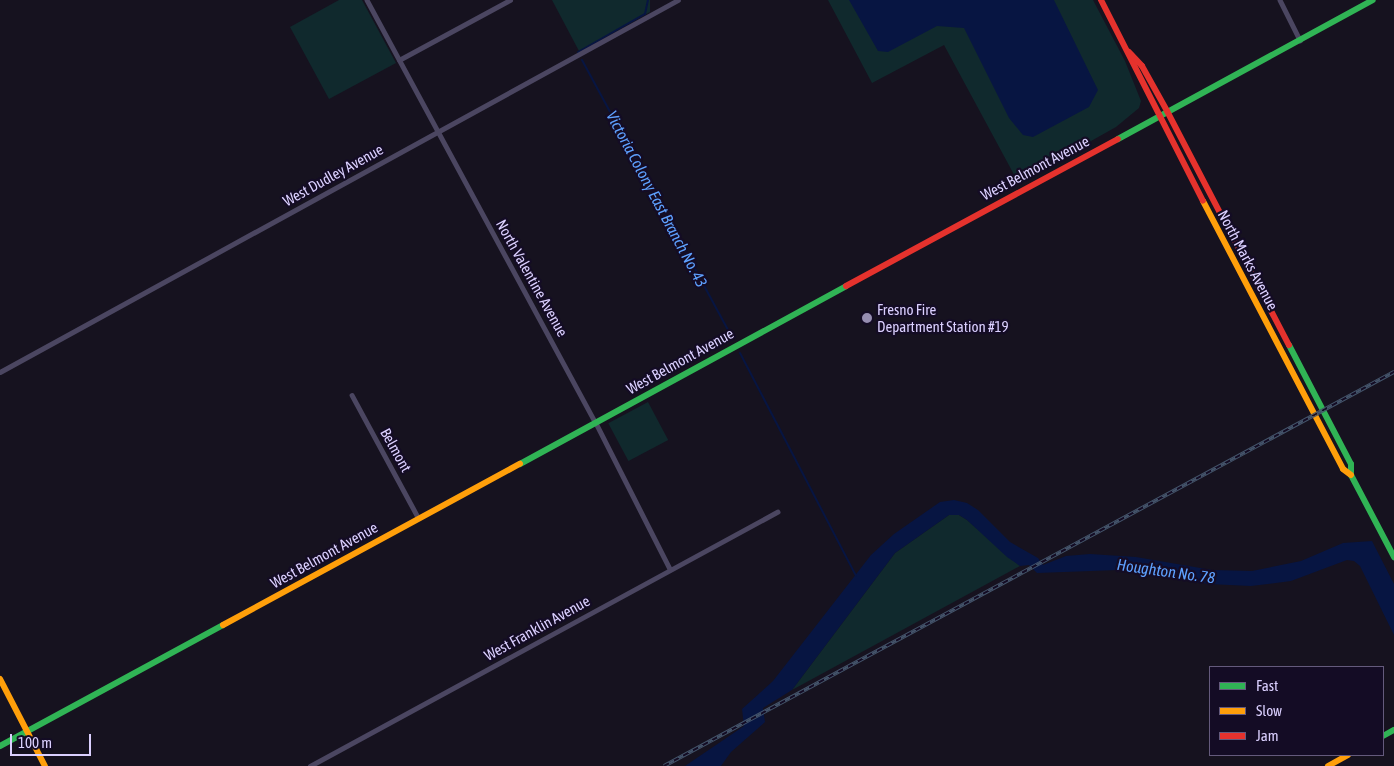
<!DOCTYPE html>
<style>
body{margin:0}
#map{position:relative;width:1394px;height:766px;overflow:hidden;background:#16121f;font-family:"Asap Condensed",sans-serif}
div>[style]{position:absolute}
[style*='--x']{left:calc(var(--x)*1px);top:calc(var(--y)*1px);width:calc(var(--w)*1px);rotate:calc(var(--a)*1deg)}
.green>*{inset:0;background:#10292d;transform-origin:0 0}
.water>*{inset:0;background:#071542}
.stream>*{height:2px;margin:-1px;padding:0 1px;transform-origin:1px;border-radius:1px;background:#071542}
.street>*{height:4.5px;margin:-2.25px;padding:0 2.25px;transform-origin:2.25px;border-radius:2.25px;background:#4b4661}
.fast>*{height:6px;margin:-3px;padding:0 3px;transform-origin:3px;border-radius:3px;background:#30b455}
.slow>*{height:6px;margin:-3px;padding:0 3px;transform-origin:3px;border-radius:3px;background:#ff9f0a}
.jam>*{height:6px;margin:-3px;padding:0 3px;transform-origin:3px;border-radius:3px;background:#e5322d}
.rail>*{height:4px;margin-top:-2px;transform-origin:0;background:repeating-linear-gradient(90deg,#140c25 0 5.5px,#44546b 0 11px);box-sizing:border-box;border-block:1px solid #44546b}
.dots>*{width:14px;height:14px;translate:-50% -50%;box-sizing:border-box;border:2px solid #140c25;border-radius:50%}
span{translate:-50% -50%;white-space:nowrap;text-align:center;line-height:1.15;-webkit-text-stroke:4.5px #140c25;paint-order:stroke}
.street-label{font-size:15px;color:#dbd0ff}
.poi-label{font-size:15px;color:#dbd0ff}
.left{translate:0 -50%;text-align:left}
.water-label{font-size:16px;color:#5ea1ff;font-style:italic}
.legend{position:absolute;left:1209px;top:666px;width:175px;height:90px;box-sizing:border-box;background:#140c25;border:1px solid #645a7c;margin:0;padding:6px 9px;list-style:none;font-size:15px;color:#dbd0ff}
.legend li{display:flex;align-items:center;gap:10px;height:25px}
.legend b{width:25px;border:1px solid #645a7c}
.scale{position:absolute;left:10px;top:734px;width:81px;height:22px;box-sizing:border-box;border:2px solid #dbd0ff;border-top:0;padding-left:6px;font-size:15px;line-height:18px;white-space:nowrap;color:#dbd0ff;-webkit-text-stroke:4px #140c25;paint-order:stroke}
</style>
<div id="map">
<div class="green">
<div style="clip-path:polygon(339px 0,362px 0,396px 63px,329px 99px,290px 27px)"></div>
<div style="clip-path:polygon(552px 0,650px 0,650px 12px,579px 51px)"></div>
<div style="clip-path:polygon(828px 0,1093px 0,1125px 61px,1141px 101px,1139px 108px,1116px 127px,1018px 182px,944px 45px,872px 83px)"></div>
<div style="left:648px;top:402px;width:43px;height:45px;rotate:62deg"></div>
<div style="clip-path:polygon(949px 515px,959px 515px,967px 520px,1020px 566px,792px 690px,895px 553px)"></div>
</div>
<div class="water">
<div style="clip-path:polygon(849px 0,1054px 0,1098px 90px,1089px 107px,1033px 137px,1023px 135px,1009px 118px,964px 28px,937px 26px,888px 52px,878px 51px)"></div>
<div style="clip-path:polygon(954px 500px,967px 503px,978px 510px,1010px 542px,1038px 558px,1043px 565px,1066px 556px,1090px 554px,1136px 557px,1212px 570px,1252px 571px,1301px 561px,1343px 543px,1372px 541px,1394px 584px,1394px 635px,1360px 566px,1354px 561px,1347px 560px,1291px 581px,1251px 586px,1208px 584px,1118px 570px,1037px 573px,1029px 565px,1020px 566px,1007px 557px,967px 520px,959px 515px,949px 515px,895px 553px,792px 690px,763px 708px,765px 722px,731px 752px,721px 766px,685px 766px,744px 726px,742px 709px,773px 681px,871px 555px,894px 534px,940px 502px)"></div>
</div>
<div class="stream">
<div style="--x:578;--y:52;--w:77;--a:-29.6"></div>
<div style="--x:645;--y:14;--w:14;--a:-78"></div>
<div style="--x:582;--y:60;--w:315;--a:61.6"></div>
<div style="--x:740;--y:353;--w:251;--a:62.5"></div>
</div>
<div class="street">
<div style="--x:367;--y:0;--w:479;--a:61.6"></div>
<div style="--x:595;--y:421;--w:166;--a:63.1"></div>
<div style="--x:1280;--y:0;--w:45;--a:63.4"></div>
<div style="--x:399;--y:60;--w:126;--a:-28.4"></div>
<div style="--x:0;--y:372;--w:773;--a:-28.75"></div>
<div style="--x:352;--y:395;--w:139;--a:61.6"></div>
<div style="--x:310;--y:766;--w:532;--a:-28.54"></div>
</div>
<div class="fast">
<div style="--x:1118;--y:139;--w:290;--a:-28.6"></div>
<div style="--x:1289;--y:345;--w:134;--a:62.5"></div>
<div style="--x:1351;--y:464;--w:11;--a:90"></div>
<div style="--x:1351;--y:475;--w:93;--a:62.3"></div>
<div style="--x:520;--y:464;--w:371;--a:-28.6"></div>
<div style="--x:1383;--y:736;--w:13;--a:-29"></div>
<div style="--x:0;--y:746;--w:254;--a:-28.5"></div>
</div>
<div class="slow">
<div style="--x:1203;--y:201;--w:302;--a:62.4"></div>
<div style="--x:1343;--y:469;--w:10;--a:37"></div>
<div style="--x:223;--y:625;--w:338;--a:-28.5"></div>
<div style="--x:0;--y:679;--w:98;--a:62.7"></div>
<div style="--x:1328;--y:766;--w:23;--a:-29"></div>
</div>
<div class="jam">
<div style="--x:1101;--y:0;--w:225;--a:63.1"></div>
<div style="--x:1129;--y:52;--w:19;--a:47"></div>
<div style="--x:1142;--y:66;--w:51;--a:60.9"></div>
<div style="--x:1167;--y:111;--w:264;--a:62.5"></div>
<div style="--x:846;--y:286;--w:309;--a:-28.4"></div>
</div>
<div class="rail">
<div style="--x:664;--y:766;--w:830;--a:-28.36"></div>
</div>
<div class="dots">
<div style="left:867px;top:318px;background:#968eb1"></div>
</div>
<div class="street-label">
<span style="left:1035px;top:168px;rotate:-28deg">West Belmont Avenue</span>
<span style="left:333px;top:175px;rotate:-29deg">West Dudley Avenue</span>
<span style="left:1248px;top:260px;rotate:62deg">North Marks Avenue</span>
<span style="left:532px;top:278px;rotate:61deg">North Valentine Avenue</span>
<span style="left:680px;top:361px;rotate:-29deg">West Belmont Avenue</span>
<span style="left:396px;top:450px;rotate:61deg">Belmont</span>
<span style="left:324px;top:555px;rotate:-29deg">West Belmont Avenue</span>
<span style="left:537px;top:628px;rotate:-29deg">West Franklin Avenue</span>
</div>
<div class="poi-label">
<span class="left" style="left:877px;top:318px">Fresno Fire<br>Department Station #19</span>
</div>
<div class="water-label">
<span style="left:657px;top:199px;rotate:62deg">Victoria Colony East Branch No. 43</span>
<span style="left:1166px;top:571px;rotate:8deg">Houghton No. 78</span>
</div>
<ul class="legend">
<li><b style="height:6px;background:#30b455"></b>Fast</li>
<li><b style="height:6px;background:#ff9f0a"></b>Slow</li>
<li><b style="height:6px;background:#e5322d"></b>Jam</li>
</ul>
<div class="scale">100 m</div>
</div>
